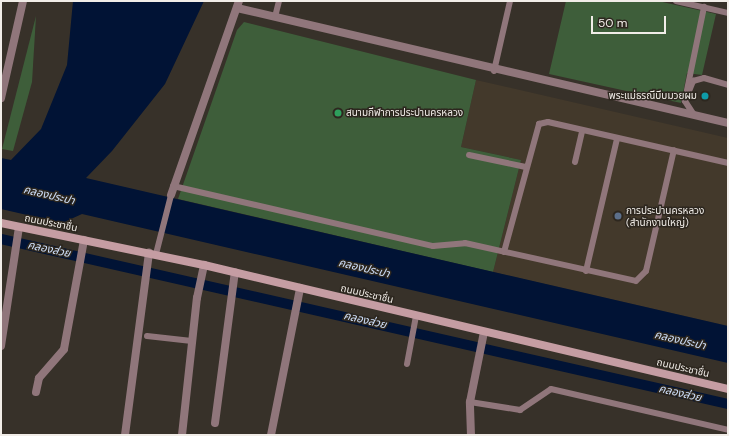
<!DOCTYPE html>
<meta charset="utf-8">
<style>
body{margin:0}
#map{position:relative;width:729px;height:436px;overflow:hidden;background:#373129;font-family:"DM Sans","Noto Sans Thai",sans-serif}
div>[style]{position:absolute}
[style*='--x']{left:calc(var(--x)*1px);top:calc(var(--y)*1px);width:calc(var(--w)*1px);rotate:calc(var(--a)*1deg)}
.built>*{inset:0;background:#43392b}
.green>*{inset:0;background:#3e5e3a}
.water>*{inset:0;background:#011335}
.canal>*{height:10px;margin:-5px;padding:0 5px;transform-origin:5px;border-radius:5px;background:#011335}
.service>*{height:6px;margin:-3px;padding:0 3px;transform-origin:3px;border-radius:3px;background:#90767b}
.minor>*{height:8px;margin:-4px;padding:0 4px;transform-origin:4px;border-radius:4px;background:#90767b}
.tertiary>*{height:8px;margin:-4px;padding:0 4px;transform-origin:4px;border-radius:4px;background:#90767b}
.secondary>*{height:8px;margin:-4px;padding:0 4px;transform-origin:4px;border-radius:4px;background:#c59da3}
.dots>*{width:11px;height:11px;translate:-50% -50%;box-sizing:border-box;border:2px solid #2d271f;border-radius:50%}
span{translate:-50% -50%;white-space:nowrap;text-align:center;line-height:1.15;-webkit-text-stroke:3px #2d271f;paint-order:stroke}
.poi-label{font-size:10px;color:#f1ede8}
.right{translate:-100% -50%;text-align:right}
.left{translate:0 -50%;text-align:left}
.street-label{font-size:10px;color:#f1ede8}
.water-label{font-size:11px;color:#cfe0fb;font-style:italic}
.frame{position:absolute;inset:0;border:2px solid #f1ede8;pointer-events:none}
.scale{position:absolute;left:591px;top:16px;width:75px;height:18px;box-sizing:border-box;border:2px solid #f1ede8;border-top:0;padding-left:5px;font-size:12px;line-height:14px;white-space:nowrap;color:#f1ede8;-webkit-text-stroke:3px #2d271f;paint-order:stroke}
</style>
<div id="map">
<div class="built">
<div style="clip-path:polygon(476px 80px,728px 138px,728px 326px,493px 272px,521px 160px,461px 147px)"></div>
</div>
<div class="green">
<div style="clip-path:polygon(566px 1px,658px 1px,716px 14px,702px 75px,687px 73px,681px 103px,549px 74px)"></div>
<div style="clip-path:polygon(36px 16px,32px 82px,13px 151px,2px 149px)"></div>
<div style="clip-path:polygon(244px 22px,476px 80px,461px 147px,521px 160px,493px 272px,178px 199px,237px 30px)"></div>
</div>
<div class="water">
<div style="clip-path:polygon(73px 1px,204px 1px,165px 84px,112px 151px,86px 178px,728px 326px,728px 363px,82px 214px,62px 223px,1px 209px,1px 158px,11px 160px,41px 129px,67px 65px)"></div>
</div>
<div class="canal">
<div style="--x:1;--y:239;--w:745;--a:12.79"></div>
</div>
<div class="service">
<div style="--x:676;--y:1;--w:53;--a:13"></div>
<div style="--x:275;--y:17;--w:16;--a:-76"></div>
<div style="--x:494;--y:71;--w:72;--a:-77.1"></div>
<div style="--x:687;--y:90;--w:85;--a:-78.4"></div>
<div style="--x:694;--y:115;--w:17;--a:-123"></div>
<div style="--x:685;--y:101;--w:22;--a:-68"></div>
<div style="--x:693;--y:81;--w:11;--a:-15"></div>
<div style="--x:704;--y:78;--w:25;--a:16"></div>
<div style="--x:469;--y:155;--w:58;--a:11.9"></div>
<div style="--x:575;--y:162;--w:32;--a:-77"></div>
<div style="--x:173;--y:186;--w:267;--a:13"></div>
<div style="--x:433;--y:246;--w:32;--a:-5"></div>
<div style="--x:465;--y:243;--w:175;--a:12.5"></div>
<div style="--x:636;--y:281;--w:14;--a:-45"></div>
<div style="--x:646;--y:271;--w:124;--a:-77"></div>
<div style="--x:504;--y:252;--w:133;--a:-74.7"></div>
<div style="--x:539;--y:124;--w:9;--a:-13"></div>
<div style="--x:548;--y:122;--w:185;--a:12.8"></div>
<div style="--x:156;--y:254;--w:61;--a:-75.7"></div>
<div style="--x:586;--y:271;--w:136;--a:-76.8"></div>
<div style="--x:147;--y:336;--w:45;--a:6.3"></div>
<div style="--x:407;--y:364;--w:49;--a:-79.4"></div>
<div style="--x:470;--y:402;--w:51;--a:9.1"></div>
<div style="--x:520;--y:410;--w:37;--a:-34"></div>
<div style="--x:551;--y:389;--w:182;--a:13"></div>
</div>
<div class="minor">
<div style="--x:237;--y:8;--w:504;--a:13.18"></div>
<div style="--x:171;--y:195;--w:206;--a:-70.7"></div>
<div style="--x:1;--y:346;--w:120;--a:-81.4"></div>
<div style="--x:36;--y:392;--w:14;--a:-78"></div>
<div style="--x:39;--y:378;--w:38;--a:-49"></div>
<div style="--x:64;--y:349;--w:111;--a:-79.6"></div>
<div style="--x:215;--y:423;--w:152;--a:-82.5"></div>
<div style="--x:125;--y:435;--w:184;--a:-82.5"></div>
<div style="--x:182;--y:435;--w:138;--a:-83.8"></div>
<div style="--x:197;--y:298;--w:34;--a:-78"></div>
<div style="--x:271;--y:435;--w:150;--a:-78.8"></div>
<div style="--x:471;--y:435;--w:33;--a:-92"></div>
<div style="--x:470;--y:402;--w:71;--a:-78.7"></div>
</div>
<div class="tertiary">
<div style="--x:1;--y:98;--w:99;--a:-77.2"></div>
</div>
<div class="secondary">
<div style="--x:1;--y:223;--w:207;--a:11.7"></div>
<div style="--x:204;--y:265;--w:538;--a:13.31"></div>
</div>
<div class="dots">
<div style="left:705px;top:96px;background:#0f9aa8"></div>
<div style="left:338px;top:113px;background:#2e9e5b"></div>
<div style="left:618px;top:216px;background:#5c6f8a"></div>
</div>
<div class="poi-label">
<span class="right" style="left:697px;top:96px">พระแม่ธรณีบีบมวยผม</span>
<span class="left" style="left:346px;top:113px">สนามกีฬาการประปานครหลวง</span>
<span class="left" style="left:626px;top:216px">การประปานครหลวง<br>(สำนักงานใหญ่)</span>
</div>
<div class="street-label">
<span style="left:51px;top:223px;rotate:11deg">ถนนประชาชื่น</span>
<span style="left:367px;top:294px;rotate:13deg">ถนนประชาชื่น</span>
<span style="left:683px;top:368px;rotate:13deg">ถนนประชาชื่น</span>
</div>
<div class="water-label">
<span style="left:49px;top:195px;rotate:13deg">คลองประปา</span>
<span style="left:49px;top:249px;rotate:12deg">คลองส่วย</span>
<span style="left:364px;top:268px;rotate:13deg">คลองประปา</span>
<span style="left:365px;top:320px;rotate:13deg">คลองส่วย</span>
<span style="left:680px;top:340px;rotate:13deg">คลองประปา</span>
<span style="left:680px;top:393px;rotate:13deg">คลองส่วย</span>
</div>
<div class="frame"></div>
<div class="scale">50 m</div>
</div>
